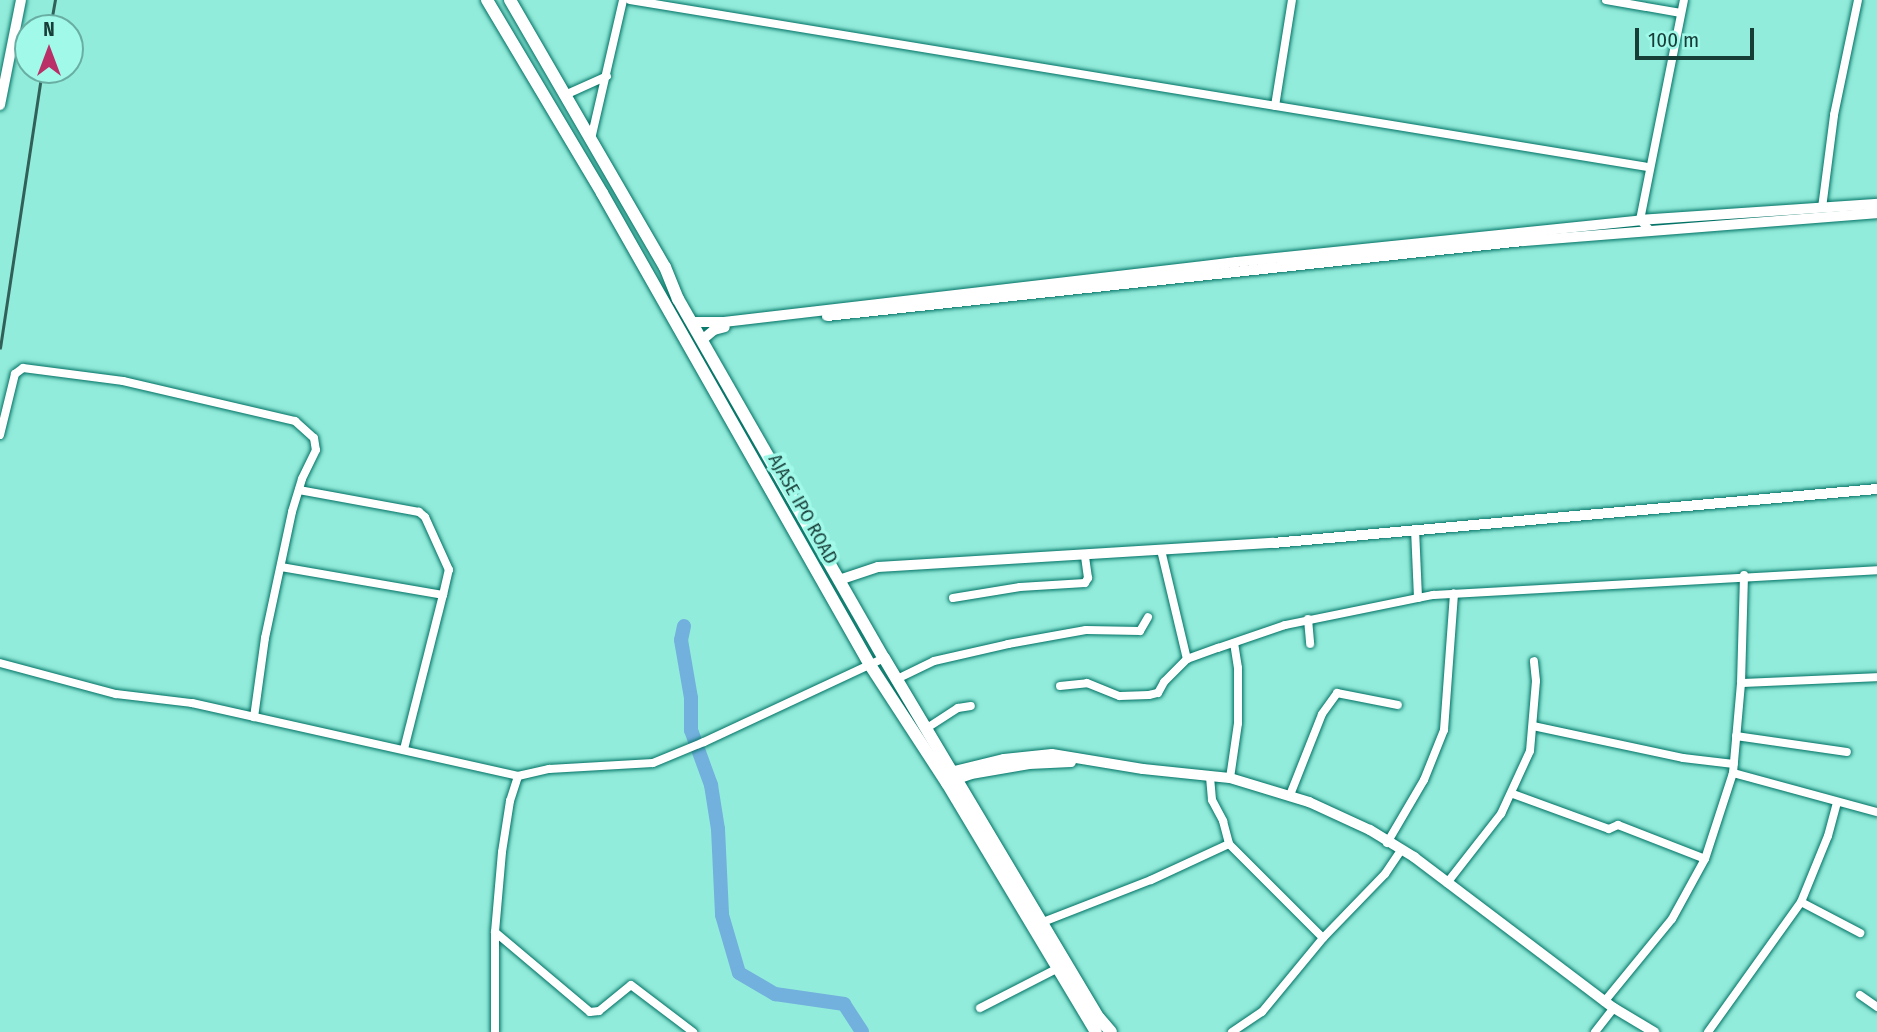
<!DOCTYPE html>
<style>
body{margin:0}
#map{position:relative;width:1877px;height:1032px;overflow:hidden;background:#92ecdb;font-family:"Fira Sans Condensed",sans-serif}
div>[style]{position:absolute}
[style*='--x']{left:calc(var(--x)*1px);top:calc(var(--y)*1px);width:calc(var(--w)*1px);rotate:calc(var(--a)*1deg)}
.river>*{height:14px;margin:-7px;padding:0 7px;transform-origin:7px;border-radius:7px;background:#72b0de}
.roads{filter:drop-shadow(0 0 2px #007164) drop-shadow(0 0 2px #007164)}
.minor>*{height:8px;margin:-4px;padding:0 4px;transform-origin:4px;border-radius:4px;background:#fff}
.tertiary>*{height:10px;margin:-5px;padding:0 5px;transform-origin:5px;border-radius:5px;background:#fff}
.trunk>*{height:12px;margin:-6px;padding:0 6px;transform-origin:6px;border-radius:6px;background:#fff}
.rail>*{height:2.5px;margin:-1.25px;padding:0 1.25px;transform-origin:1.25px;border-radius:1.25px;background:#306058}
span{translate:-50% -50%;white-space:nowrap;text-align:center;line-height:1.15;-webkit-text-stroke:7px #a0f9e9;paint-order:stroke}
.street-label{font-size:19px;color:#173d37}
.north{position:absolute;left:14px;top:14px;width:70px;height:70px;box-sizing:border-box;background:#a0f9e9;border:2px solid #69aea2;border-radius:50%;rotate:0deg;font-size:19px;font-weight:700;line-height:28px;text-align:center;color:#173d37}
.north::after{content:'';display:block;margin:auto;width:24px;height:32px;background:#ba2f67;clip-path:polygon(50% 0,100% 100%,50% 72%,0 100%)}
.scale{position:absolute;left:1635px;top:28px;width:119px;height:32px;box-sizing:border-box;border:4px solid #173d37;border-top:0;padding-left:9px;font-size:21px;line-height:24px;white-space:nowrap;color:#173d37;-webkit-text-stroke:5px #a0f9e9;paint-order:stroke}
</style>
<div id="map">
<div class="river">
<div style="--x:684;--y:626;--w:14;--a:102"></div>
<div style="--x:681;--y:640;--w:59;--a:80.2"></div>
<div style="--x:691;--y:698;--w:32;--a:90"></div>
<div style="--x:691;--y:730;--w:59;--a:70"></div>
<div style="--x:711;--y:785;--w:45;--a:81"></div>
<div style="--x:718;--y:829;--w:86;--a:87.3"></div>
<div style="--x:722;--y:915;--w:60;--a:73.7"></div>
<div style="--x:739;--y:973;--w:42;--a:30.3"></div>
<div style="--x:775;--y:994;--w:70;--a:8.2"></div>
<div style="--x:844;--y:1004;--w:33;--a:57"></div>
</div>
<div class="roads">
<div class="minor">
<div style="--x:630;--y:0;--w:1032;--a:9.32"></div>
<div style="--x:1606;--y:0;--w:76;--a:9.8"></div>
<div style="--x:565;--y:95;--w:46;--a:-24.3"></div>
<div style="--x:1275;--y:106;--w:107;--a:-80.9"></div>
<div style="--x:591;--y:139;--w:143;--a:-77"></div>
<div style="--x:1822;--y:208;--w:94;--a:-82.6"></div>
<div style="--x:1834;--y:115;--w:117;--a:-78.2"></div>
<div style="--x:1649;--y:229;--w:13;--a:-135"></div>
<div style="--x:1640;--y:220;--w:224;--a:-78.7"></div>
<div style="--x:0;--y:435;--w:63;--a:-76.2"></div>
<div style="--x:15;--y:374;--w:10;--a:-37"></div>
<div style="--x:23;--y:368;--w:101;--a:7.4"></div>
<div style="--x:123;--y:381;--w:177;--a:13.1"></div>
<div style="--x:295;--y:421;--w:25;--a:42"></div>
<div style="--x:314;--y:438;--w:12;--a:81"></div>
<div style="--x:316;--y:450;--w:32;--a:116"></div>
<div style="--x:302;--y:479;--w:34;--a:107"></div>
<div style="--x:292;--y:512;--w:129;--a:102.1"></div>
<div style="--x:265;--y:638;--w:80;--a:97.9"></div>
<div style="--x:1415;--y:529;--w:69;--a:87.5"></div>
<div style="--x:1161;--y:550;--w:112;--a:76.6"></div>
<div style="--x:281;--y:567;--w:164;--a:9.8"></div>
<div style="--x:443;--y:595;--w:26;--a:-77"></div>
<div style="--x:449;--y:570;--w:58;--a:-114.4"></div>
<div style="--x:425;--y:517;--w:8;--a:-140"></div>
<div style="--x:419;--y:512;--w:122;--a:-169.6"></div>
<div style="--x:953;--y:598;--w:68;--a:-9.3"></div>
<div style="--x:1020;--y:587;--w:65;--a:-3.5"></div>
<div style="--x:1085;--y:583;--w:6;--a:-59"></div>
<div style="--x:1088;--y:578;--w:22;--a:-98"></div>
<div style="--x:1308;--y:619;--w:25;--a:85"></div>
<div style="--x:0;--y:663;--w:120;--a:15"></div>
<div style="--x:116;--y:694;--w:77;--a:6.8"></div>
<div style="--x:192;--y:703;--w:334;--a:12.6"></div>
<div style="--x:518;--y:776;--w:32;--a:-13"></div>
<div style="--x:549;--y:769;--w:104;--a:-3.3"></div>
<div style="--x:653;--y:763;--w:55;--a:-22.4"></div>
<div style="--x:704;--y:742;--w:199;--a:-25"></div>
<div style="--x:897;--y:679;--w:41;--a:-25.9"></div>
<div style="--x:934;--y:661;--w:76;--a:-12.9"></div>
<div style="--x:1008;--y:644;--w:79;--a:-10.2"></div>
<div style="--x:1086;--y:630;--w:54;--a:1.1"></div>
<div style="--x:1140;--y:631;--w:16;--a:-60"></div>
<div style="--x:1741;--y:683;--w:136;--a:-2.5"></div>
<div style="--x:1060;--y:686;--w:27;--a:-6"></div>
<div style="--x:1087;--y:683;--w:35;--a:22"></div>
<div style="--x:1120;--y:696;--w:29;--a:-2"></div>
<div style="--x:1149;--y:695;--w:9;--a:-13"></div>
<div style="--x:1158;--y:693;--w:13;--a:-61"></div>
<div style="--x:1164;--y:682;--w:33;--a:-45"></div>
<div style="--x:1187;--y:659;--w:33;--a:-20"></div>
<div style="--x:1218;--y:648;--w:71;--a:-18.9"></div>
<div style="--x:1285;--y:625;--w:151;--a:-11.5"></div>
<div style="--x:1433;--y:595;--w:445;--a:-3.2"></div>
<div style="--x:1533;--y:726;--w:153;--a:12"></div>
<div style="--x:1683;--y:758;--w:51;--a:6.7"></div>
<div style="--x:927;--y:728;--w:37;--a:-33"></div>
<div style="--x:958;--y:708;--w:13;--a:-9"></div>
<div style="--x:1736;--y:736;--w:112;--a:8.2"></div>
<div style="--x:404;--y:749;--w:159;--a:-75.8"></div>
<div style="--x:1733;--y:773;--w:149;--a:15.2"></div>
<div style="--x:1210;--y:777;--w:23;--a:85"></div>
<div style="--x:1212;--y:800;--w:24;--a:62"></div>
<div style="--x:1223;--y:821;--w:24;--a:75"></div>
<div style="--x:1229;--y:844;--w:133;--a:45"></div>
<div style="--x:1230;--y:778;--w:56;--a:-81.7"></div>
<div style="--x:1238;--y:723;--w:55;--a:-90"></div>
<div style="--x:1238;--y:668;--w:25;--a:-99"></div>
<div style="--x:1513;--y:794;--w:102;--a:20"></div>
<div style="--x:1609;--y:829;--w:10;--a:-24"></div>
<div style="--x:1618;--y:825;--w:93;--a:21.3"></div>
<div style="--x:1290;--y:795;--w:87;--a:-68.4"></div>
<div style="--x:1322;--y:714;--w:26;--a:-54"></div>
<div style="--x:1337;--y:693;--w:62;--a:11.1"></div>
<div style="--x:1387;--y:843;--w:73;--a:-59.6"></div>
<div style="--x:1424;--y:780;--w:54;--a:-68.2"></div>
<div style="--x:1444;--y:730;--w:137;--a:-85.8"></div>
<div style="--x:1447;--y:883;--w:88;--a:-52"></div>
<div style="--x:1501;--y:814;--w:69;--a:-65.3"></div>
<div style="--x:1530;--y:751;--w:70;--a:-85.1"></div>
<div style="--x:1536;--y:681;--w:20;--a:-96"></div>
<div style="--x:1801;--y:902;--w:67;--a:27.7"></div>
<div style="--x:1043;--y:922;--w:116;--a:-21.3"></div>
<div style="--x:1151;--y:880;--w:86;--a:-24.8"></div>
<div style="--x:495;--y:932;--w:124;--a:40.1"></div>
<div style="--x:590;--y:1012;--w:9;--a:-6"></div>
<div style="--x:599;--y:1011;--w:41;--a:-39.1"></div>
<div style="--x:631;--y:985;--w:78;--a:37.2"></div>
<div style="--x:1860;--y:995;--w:21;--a:35"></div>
<div style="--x:1604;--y:1002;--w:107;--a:-50.7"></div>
<div style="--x:1672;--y:919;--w:68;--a:-61.2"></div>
<div style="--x:1705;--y:859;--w:90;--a:-72"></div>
<div style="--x:1733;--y:773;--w:90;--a:-84.9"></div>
<div style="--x:1741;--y:683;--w:108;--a:-88.4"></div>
<div style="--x:980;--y:1008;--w:88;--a:-27.1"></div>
<div style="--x:495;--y:1032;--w:100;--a:-90"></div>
<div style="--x:495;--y:932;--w:80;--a:-85"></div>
<div style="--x:502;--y:852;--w:52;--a:-81.1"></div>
<div style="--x:510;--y:801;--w:26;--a:-72"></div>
<div style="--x:1232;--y:1032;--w:36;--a:-34"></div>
<div style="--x:1262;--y:1012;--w:96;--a:-50.5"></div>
<div style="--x:1323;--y:938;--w:89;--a:-45.9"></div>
<div style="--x:1385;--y:874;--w:29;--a:-56"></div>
<div style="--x:1595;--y:1032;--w:31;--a:-52"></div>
<div style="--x:1708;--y:1032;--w:160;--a:-54.4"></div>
<div style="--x:1801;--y:902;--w:71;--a:-67.8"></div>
<div style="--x:1828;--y:836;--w:35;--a:-75"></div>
</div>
<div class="tertiary">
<div style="--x:0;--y:105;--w:107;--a:-78.7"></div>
<div style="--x:827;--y:316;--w:700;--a:-6.15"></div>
<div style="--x:1523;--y:241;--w:355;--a:-4.5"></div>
<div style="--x:692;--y:322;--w:32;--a:0"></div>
<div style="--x:724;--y:322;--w:516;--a:-6.67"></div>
<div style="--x:1237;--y:262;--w:405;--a:-5.9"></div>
<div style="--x:1640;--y:220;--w:238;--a:-3.9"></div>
<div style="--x:702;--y:340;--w:16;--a:-40"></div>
<div style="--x:714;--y:330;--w:11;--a:-15"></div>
<div style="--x:839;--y:580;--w:41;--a:-18.4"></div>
<div style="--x:878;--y:567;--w:396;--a:-3.5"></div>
<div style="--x:1273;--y:543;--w:606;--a:-5.11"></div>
<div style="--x:946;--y:773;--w:60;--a:-13.6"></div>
<div style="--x:1004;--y:759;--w:48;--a:-5.9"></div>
<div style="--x:1052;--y:754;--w:92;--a:9.4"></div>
<div style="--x:1143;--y:769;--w:87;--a:5.9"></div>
<div style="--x:1230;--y:778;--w:83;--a:16.9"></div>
<div style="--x:1309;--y:802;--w:67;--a:24.7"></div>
<div style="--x:1370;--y:830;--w:52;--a:31.5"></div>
<div style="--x:1414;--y:857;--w:251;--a:37.1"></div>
<div style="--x:1614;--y:1008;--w:47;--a:31"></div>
<div style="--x:951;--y:781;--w:21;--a:-19"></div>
<div style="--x:971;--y:774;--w:59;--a:-9.8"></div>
<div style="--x:1029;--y:764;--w:42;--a:-2.7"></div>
</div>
<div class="trunk">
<div style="--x:487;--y:0;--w:225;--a:59.2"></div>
<div style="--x:602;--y:193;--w:543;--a:60.41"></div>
<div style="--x:870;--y:665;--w:141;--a:56.9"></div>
<div style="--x:947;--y:783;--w:290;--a:59.1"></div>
<div style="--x:510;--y:0;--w:309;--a:59.9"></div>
<div style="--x:665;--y:267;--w:35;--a:68"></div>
<div style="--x:678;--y:299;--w:414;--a:60.2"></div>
<div style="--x:884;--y:658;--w:419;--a:59.2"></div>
<div style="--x:1099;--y:1018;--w:18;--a:49"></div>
</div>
</div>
<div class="rail">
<div style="--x:50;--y:28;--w:28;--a:-80"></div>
<div style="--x:0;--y:348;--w:281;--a:-81.4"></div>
</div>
<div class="street-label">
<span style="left:803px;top:509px;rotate:61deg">AJASE IPO ROAD</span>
</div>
<div class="north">N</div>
<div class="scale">100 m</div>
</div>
